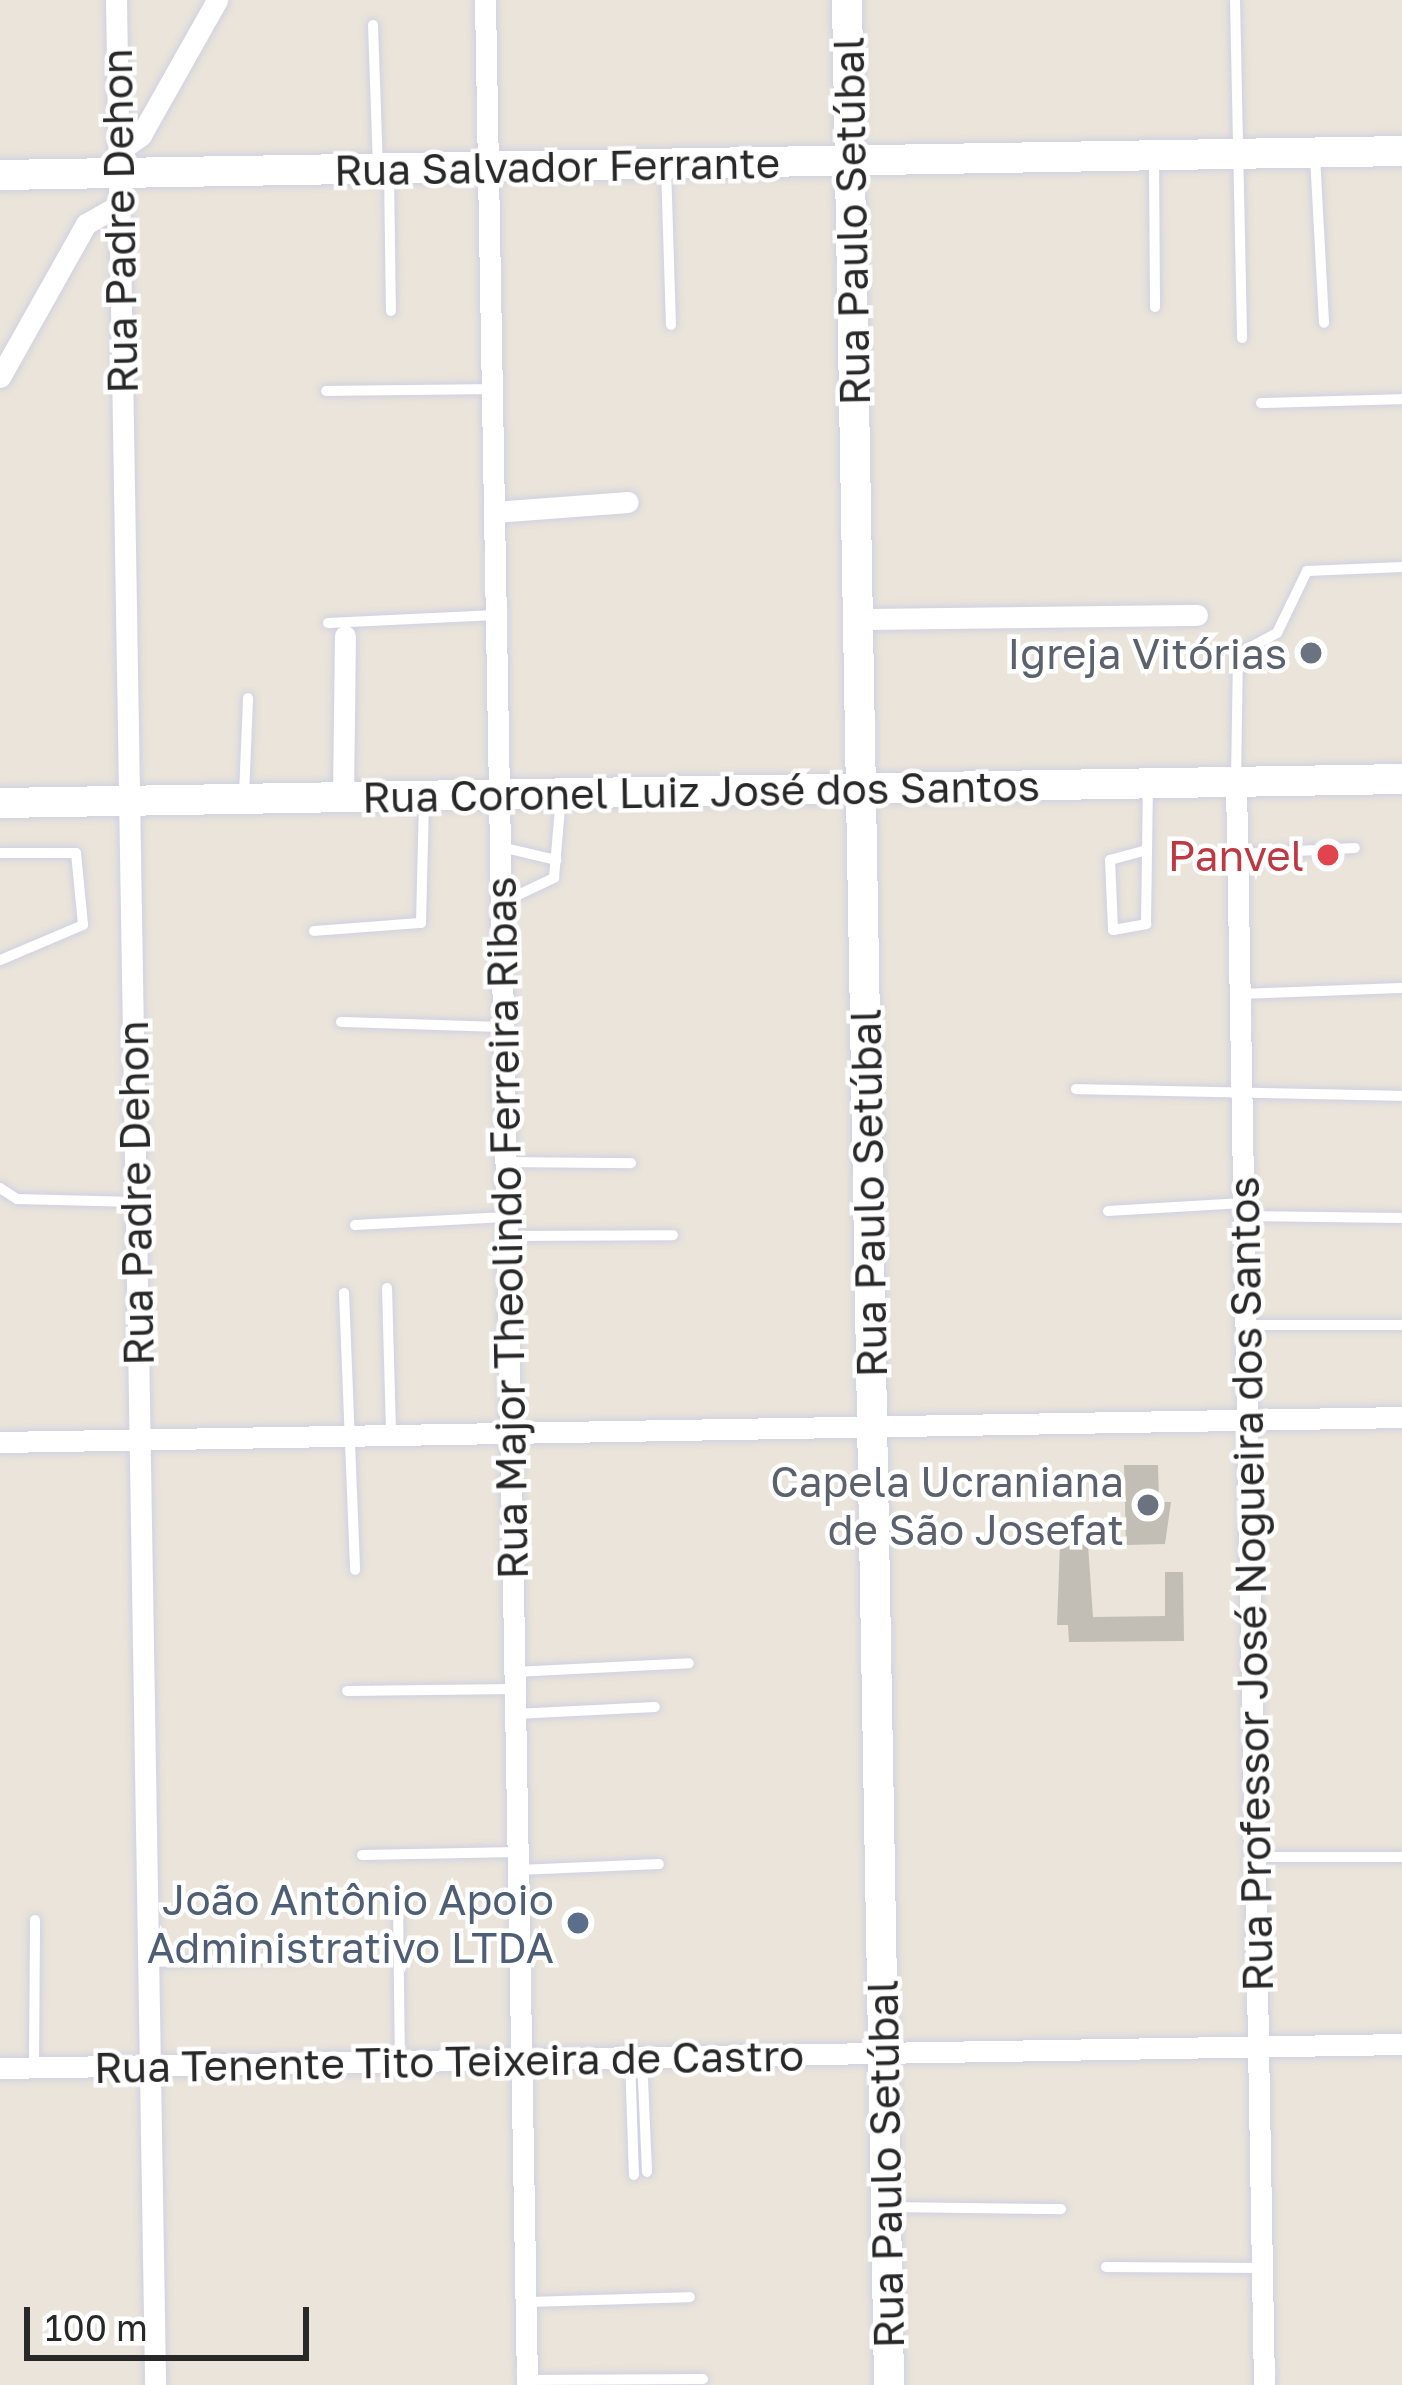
<!DOCTYPE html>
<meta charset="utf-8">
<style>
body{margin:0}
#map{position:relative;width:1402px;height:2385px;overflow:hidden;background:#eae4da;font-family:"Golos Text",sans-serif}
div>[style]{position:absolute}
[style*='--x']{left:calc(var(--x)*1px);top:calc(var(--y)*1px);width:calc(var(--w)*1px);rotate:calc(var(--a)*1deg)}
.building>*{inset:0;background:#c2beb5}
.roads{filter:drop-shadow(0 0 3px #cfd1e1) drop-shadow(0 0 3px #cfd1e1)}
.lane>*{height:10px;margin:-5px;padding:0 5px;transform-origin:5px;border-radius:5px;background:#fff}
.street>*{height:21px;margin:-10.5px;padding:0 10.5px;transform-origin:10.5px;border-radius:10.5px;background:#fff}
.secondary>*{height:30px;margin:-15px;padding:0 15px;transform-origin:15px;border-radius:15px;background:#fff}
.dots>*{width:33px;height:33px;translate:-50% -50%;box-sizing:border-box;border:6px solid #fff;border-radius:50%}
span{translate:-50% -50%;white-space:nowrap;text-align:center;line-height:1.15;-webkit-text-stroke:9px #fff;paint-order:stroke}
.street-label{font-size:42px;color:#282828}
.worship-label{font-size:42px;color:#5b616d}
.right{translate:-100% -50%;text-align:right}
.health-label{font-size:42px;color:#be3a42}
.service-label{font-size:42px;color:#4e5e75}
.scale{position:absolute;left:24px;top:2307px;width:285px;height:54px;box-sizing:border-box;border:6px solid #282828;border-top:0;padding-left:15px;font-size:36px;line-height:42px;white-space:nowrap;color:#282828;-webkit-text-stroke:9px #fff;paint-order:stroke}
</style>
<div id="map">
<div class="building">
<div style="clip-path:polygon(1124px 1465px,1158px 1465px,1159px 1502px,1171px 1502px,1165px 1544px,1126px 1545px)"></div>
<div style="clip-path:polygon(1060px 1544px,1088px 1545px,1093px 1617px,1165px 1616px,1165px 1572px,1183px 1572px,1184px 1641px,1069px 1642px,1068px 1625px,1057px 1625px)"></div>
</div>
<div class="roads">
<div class="lane">
<div style="--x:1235;--y:0;--w:338;--a:88.8"></div>
<div style="--x:373;--y:25;--w:141;--a:88"></div>
<div style="--x:1315;--y:156;--w:167;--a:86.9"></div>
<div style="--x:1154;--y:159;--w:148;--a:89.6"></div>
<div style="--x:666;--y:167;--w:158;--a:88.2"></div>
<div style="--x:389;--y:172;--w:139;--a:89.2"></div>
<div style="--x:326;--y:391;--w:166;--a:-0.7"></div>
<div style="--x:1261;--y:403;--w:141;--a:-1.6"></div>
<div style="--x:328;--y:623;--w:168;--a:-2.7"></div>
<div style="--x:1236;--y:781;--w:127;--a:-89.1"></div>
<div style="--x:1238;--y:654;--w:44;--a:-28.3"></div>
<div style="--x:1277;--y:633;--w:69;--a:-64.2"></div>
<div style="--x:1307;--y:571;--w:95;--a:-2.4"></div>
<div style="--x:244;--y:795;--w:97;--a:-87.6"></div>
<div style="--x:501;--y:847;--w:57;--a:13.3"></div>
<div style="--x:1147;--y:850;--w:38;--a:165"></div>
<div style="--x:1110;--y:860;--w:70;--a:87.5"></div>
<div style="--x:1113;--y:930;--w:34;--a:-10"></div>
<div style="--x:1146;--y:924;--w:138;--a:-89.2"></div>
<div style="--x:0;--y:853;--w:76;--a:0"></div>
<div style="--x:76;--y:853;--w:72;--a:84.4"></div>
<div style="--x:83;--y:925;--w:90;--a:157.1"></div>
<div style="--x:1239;--y:854;--w:116;--a:-3"></div>
<div style="--x:501;--y:903;--w:59;--a:-25.3"></div>
<div style="--x:554;--y:878;--w:82;--a:-85.1"></div>
<div style="--x:314;--y:931;--w:107;--a:-4.3"></div>
<div style="--x:421;--y:923;--w:123;--a:-88.6"></div>
<div style="--x:1239;--y:994;--w:163;--a:-2.1"></div>
<div style="--x:341;--y:1022;--w:162;--a:1.8"></div>
<div style="--x:1076;--y:1089;--w:326;--a:1.2"></div>
<div style="--x:505;--y:1162;--w:126;--a:0.5"></div>
<div style="--x:0;--y:1188;--w:20;--a:33"></div>
<div style="--x:17;--y:1199;--w:119;--a:1.4"></div>
<div style="--x:1108;--y:1211;--w:135;--a:-3.4"></div>
<div style="--x:1243;--y:1216;--w:158;--a:0.7"></div>
<div style="--x:355;--y:1225;--w:151;--a:-3"></div>
<div style="--x:508;--y:1236;--w:165;--a:-0.3"></div>
<div style="--x:387;--y:1288;--w:147;--a:88.4"></div>
<div style="--x:344;--y:1293;--w:277;--a:87.7"></div>
<div style="--x:1245;--y:1325;--w:157;--a:0"></div>
<div style="--x:514;--y:1672;--w:175;--a:-2.9"></div>
<div style="--x:347;--y:1691;--w:167;--a:-0.7"></div>
<div style="--x:515;--y:1714;--w:140;--a:-2.9"></div>
<div style="--x:362;--y:1855;--w:155;--a:-1.1"></div>
<div style="--x:1254;--y:1857;--w:148;--a:0"></div>
<div style="--x:518;--y:1870;--w:141;--a:-2.4"></div>
<div style="--x:398;--y:1903;--w:158;--a:89.3"></div>
<div style="--x:148;--y:1962;--w:156;--a:-1.8"></div>
<div style="--x:630;--y:2057;--w:118;--a:88.1"></div>
<div style="--x:642;--y:2057;--w:115;--a:87.5"></div>
<div style="--x:34;--y:2068;--w:148;--a:-89.6"></div>
<div style="--x:890;--y:2207;--w:171;--a:0.7"></div>
<div style="--x:1106;--y:2267;--w:156;--a:0.4"></div>
<div style="--x:525;--y:2302;--w:165;--a:-1.7"></div>
<div style="--x:527;--y:2380;--w:176;--a:-0.3"></div>
</div>
<div class="street">
<div style="--x:116;--y:0;--w:2385;--a:89.06"></div>
<div style="--x:485;--y:0;--w:2385;--a:88.99"></div>
<div style="--x:118;--y:152;--w:29;--a:-36"></div>
<div style="--x:141;--y:135;--w:155;--a:-60.6"></div>
<div style="--x:0;--y:377;--w:176;--a:-60.7"></div>
<div style="--x:86;--y:224;--w:38;--a:-30"></div>
<div style="--x:494;--y:512;--w:134;--a:-4.3"></div>
<div style="--x:858;--y:619;--w:339;--a:-0.7"></div>
<div style="--x:1236;--y:782;--w:1603;--a:89"></div>
<div style="--x:343;--y:797;--w:161;--a:-89.3"></div>
<div style="--x:0;--y:1442;--w:1402;--a:-1.02"></div>
<div style="--x:0;--y:2068;--w:1402;--a:-0.98"></div>
</div>
<div class="secondary">
<div style="--x:847;--y:0;--w:2385;--a:88.99"></div>
<div style="--x:0;--y:175;--w:1402;--a:-0.98"></div>
<div style="--x:0;--y:803;--w:1402;--a:-0.98"></div>
</div>
</div>
<div class="dots">
<div style="left:1311px;top:653px;background:#6b7280"></div>
<div style="left:1328px;top:855px;background:#e0444e"></div>
<div style="left:1148px;top:1505px;background:#6b7280"></div>
<div style="left:578px;top:1923px;background:#5c6f8a"></div>
</div>
<div class="street-label">
<span style="left:557px;top:166px;rotate:-1deg">Rua Salvador Ferrante</span>
<span style="left:119px;top:221px;rotate:-91deg">Rua Padre Dehon</span>
<span style="left:851px;top:221px;rotate:-91deg">Rua Paulo Setúbal</span>
<span style="left:701px;top:791px;rotate:-1deg">Rua Coronel Luiz José dos Santos</span>
<span style="left:135px;top:1193px;rotate:-91deg">Rua Padre Dehon</span>
<span style="left:868px;top:1193px;rotate:-91deg">Rua Paulo Setúbal</span>
<span style="left:506px;top:1228px;rotate:-91deg">Rua Major Theolindo Ferreira Ribas</span>
<span style="left:1250px;top:1584px;rotate:-91deg">Rua Professor José Nogueira dos Santos</span>
<span style="left:449px;top:2061px;rotate:-1deg">Rua Tenente Tito Teixeira de Castro</span>
<span style="left:885px;top:2164px;rotate:-91deg">Rua Paulo Setúbal</span>
</div>
<div class="worship-label">
<span class="right" style="left:1287px;top:653px">Igreja Vitórias</span>
<span class="right" style="left:1124px;top:1505px">Capela Ucraniana<br>de São Josefat</span>
</div>
<div class="health-label">
<span class="right" style="left:1304px;top:855px">Panvel</span>
</div>
<div class="service-label">
<span class="right" style="left:554px;top:1923px">João Antônio Apoio<br>Administrativo LTDA</span>
</div>
<div class="scale">100 m</div>
</div>
